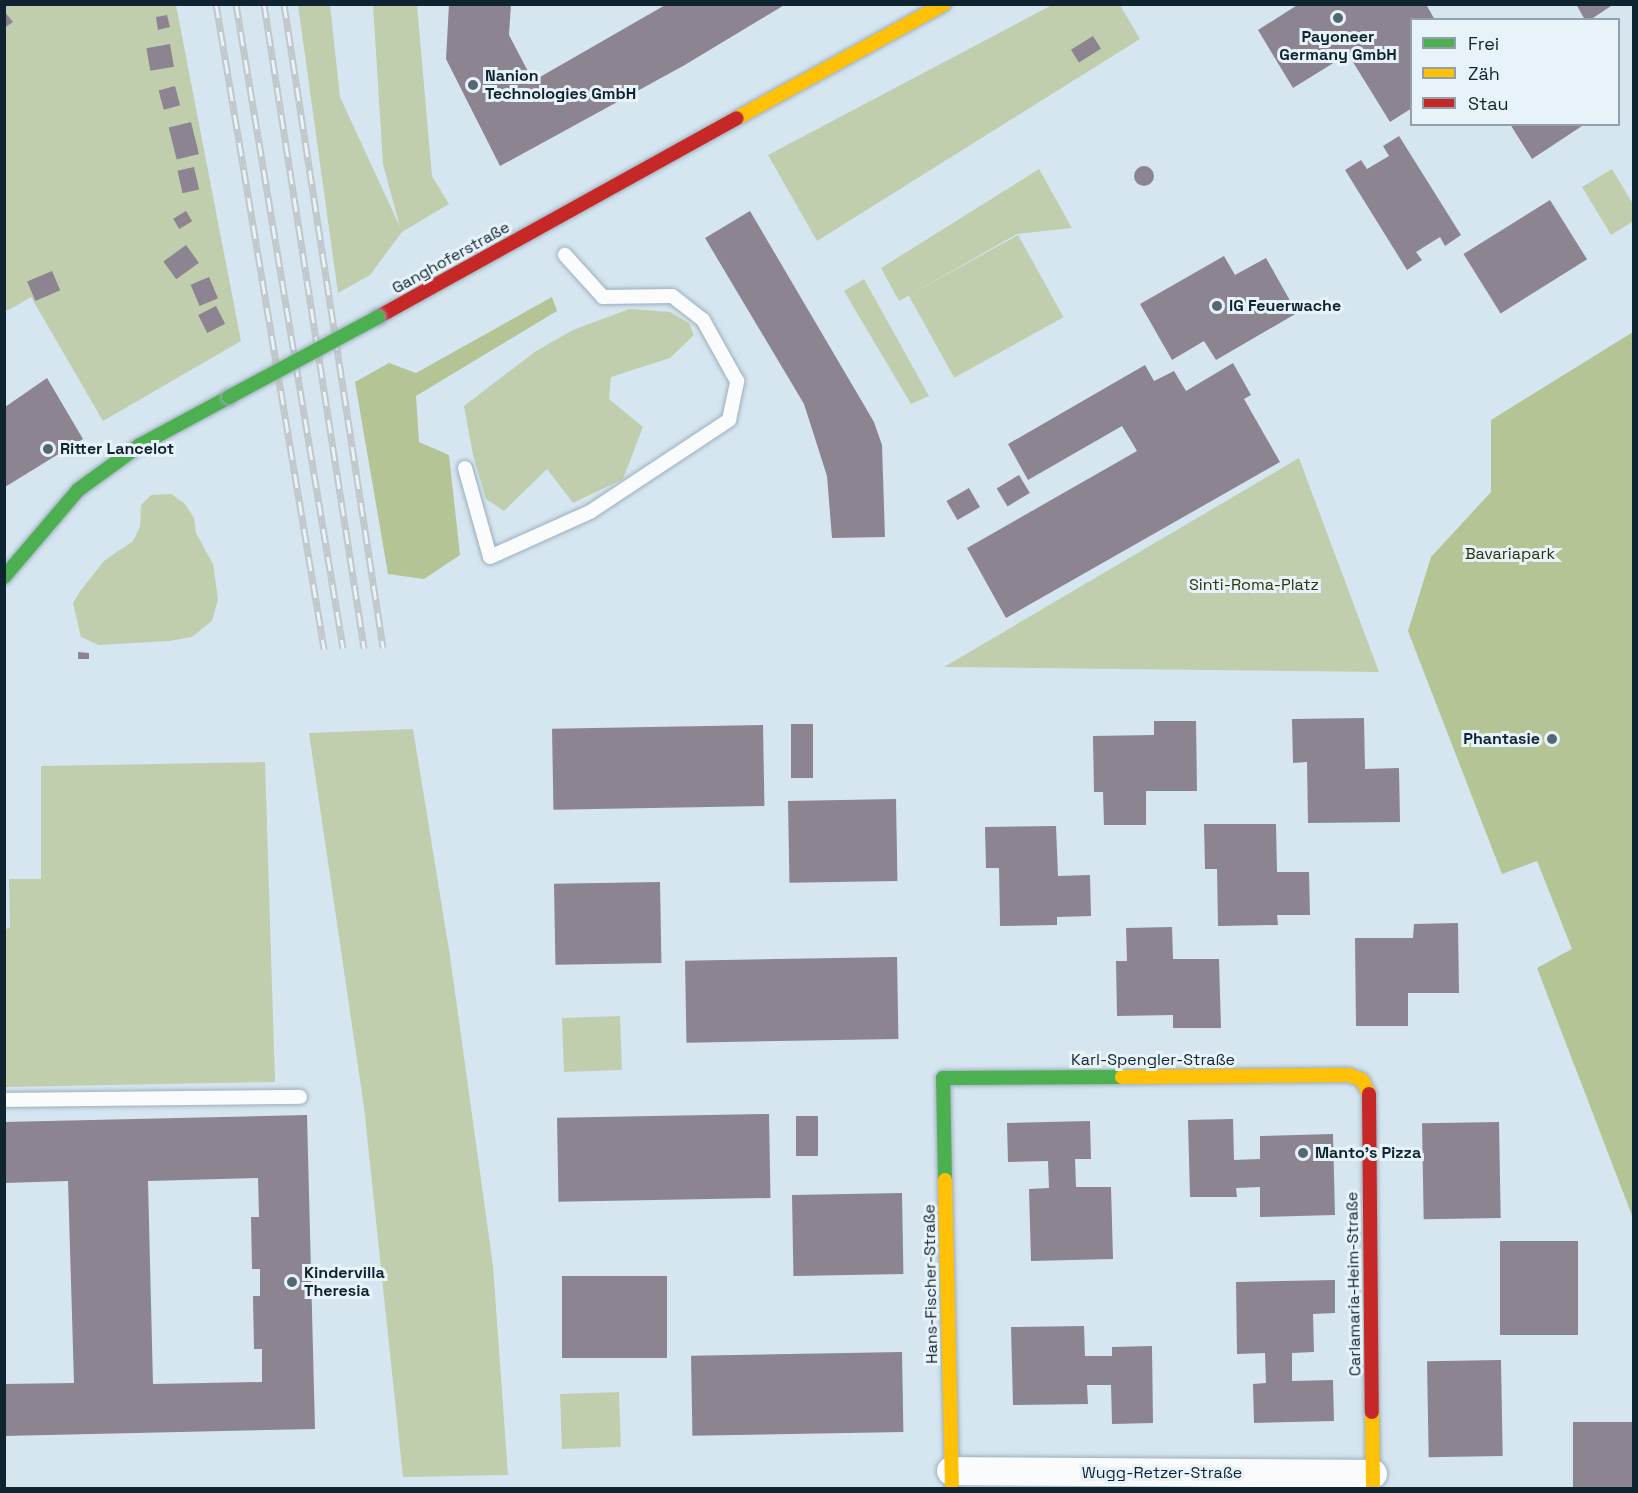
<!DOCTYPE html>
<meta charset="utf-8">
<style>
body{margin:0}
#map{position:relative;width:1638px;height:1493px;overflow:hidden;background:#d5e6f1;font-family:"Space Grotesk",sans-serif}
div>[style]{position:absolute}
[style*='--x']{left:calc(var(--x)*1px);top:calc(var(--y)*1px);width:calc(var(--w)*1px);rotate:calc(var(--a)*1deg)}
.green>*{inset:0;background:#c0ceae;transform-origin:0 0}
.forest>*{inset:0;background:#b4c495}
.building>*{inset:0;background:#8c8490;transform-origin:0 0}
.round{border-radius:50%}
.roads{filter:drop-shadow(0 0 2px #9daeb9) drop-shadow(0 0 2px #9daeb9)}
.lane>*{height:14px;margin:-7px;padding:0 7px;transform-origin:7px;border-radius:7px;background:#f9fbfd}
.street>*{height:28px;margin:-14px;padding:0 14px;transform-origin:14px;border-radius:14px;background:#f9fbfd}
.fast>*{height:14px;margin:-7px;padding:0 7px;transform-origin:7px;border-radius:7px;background:#4caf50}
.slow>*{height:14px;margin:-7px;padding:0 7px;transform-origin:7px;border-radius:7px;background:#ffc107}
.jam>*{height:14px;margin:-7px;padding:0 7px;transform-origin:7px;border-radius:7px;background:#c62828}
.rail>*{height:7px;margin-top:-3.5px;transform-origin:0;background:repeating-linear-gradient(90deg,#e8f2f9 0 14px,#c1c7ca 0 28px);box-sizing:border-box;border-block:2px solid #c1c7ca}
.bridges{filter:drop-shadow(0 0 2px #9daeb9) drop-shadow(0 0 2px #9daeb9)}
.fast-bridge>*{height:14px;margin:-7px;padding:0 7px;transform-origin:7px;border-radius:7px;background:#4caf50}
.dots>*{width:16px;height:16px;translate:-50% -50%;box-sizing:border-box;border:3px solid #e8f2f9;border-radius:50%}
span{translate:-50% -50%;white-space:nowrap;text-align:center;line-height:1.15;-webkit-text-stroke:6px #e8f2f9;paint-order:stroke}
.poi-label{font-size:16px;color:#0f2431;font-weight:700}
.left{translate:0 -50%;text-align:left}
.right{translate:-100% -50%;text-align:right}
.street-label{font-size:16px;color:#0f2431}
.park-label{font-size:16px;color:#2c3209}
.frame{position:absolute;inset:0;border:6px solid #0f2431;pointer-events:none}
.legend{position:absolute;left:1410px;top:18px;width:210px;height:108px;box-sizing:border-box;background:#e8f2f9;border:2px solid #91a0a9;margin:0;padding:8px 10px;list-style:none;font-size:18px;color:#0f2431}
.legend li{display:flex;align-items:center;gap:12px;height:30px}
.legend b{width:30px;border:2px solid #91a0a9}
</style>
<div id="map">
<div class="green">
<div style="clip-path:polygon(4px 5px,176px 5px,241px 341px,103px 421px,31px 297px,7px 311px,5px 306px)"></div>
<div style="clip-path:polygon(298px 5px,330px 5px,340px 97px,400px 227px,383px 164px,373px 5px,417px 5px,432px 176px,449px 204px,402px 232px,370px 275px,338px 293px)"></div>
<div style="clip-path:polygon(1052px 5px,1120px 5px,1140px 39px,817px 241px,768px 155px)"></div>
<div style="clip-path:polygon(1039px 169px,1072px 228px,1017px 234px,899px 301px,881px 268px)"></div>
<div style="clip-path:polygon(1612px 169px,1633px 204px,1634px 221px,1611px 235px,1582px 187px)"></div>
<div style="left:1018px;top:235px;width:94px;height:125px;rotate:61deg"></div>
<div style="clip-path:polygon(864px 279px,929px 396px,911px 404px,844px 291px)"></div>
<div style="clip-path:polygon(629px 309px,670px 312px,689px 323px,694px 335px,670px 358px,611px 377px,609px 399px,643px 427px,623px 479px,573px 503px,547px 469px,504px 511px,486px 499px,473px 455px,464px 406px,536px 351px,573px 330px)"></div>
<div style="clip-path:polygon(1299px 458px,1379px 672px,944px 667px)"></div>
<div style="clip-path:polygon(171px 494px,185px 504px,194px 518px,196px 533px,213px 564px,218px 599px,212px 621px,192px 637px,169px 641px,99px 645px,81px 637px,73px 603px,81px 590px,104px 561px,133px 541px,140px 527px,141px 505px,151px 495px)"></div>
<div style="clip-path:polygon(413px 729px,450px 956px,493px 1266px,508px 1475px,403px 1477px,364px 1107px,309px 733px)"></div>
<div style="clip-path:polygon(265px 762px,275px 1082px,5px 1087px,4px 929px,10px 928px,9px 879px,41px 879px,41px 766px)"></div>
<div style="left:620px;top:1016px;width:54px;height:58px;rotate:88deg"></div>
<div style="left:619px;top:1392px;width:55px;height:59px;rotate:88deg"></div>
</div>
<div class="forest">
<div style="clip-path:polygon(552px 297px,557px 311px,416px 396px,419px 442px,449px 455px,460px 555px,424px 579px,388px 574px,355px 382px,389px 363px,416px 373px)"></div>
<div style="clip-path:polygon(1633px 332px,1633px 1218px,1537px 968px,1572px 949px,1537px 861px,1502px 874px,1408px 631px,1431px 557px,1491px 492px,1491px 420px)"></div>
</div>
<div class="building">
<div style="clip-path:polygon(449px 4px,511px 4px,509px 35px,533px 81px,667px 4px,786px 4px,683px 66px,500px 166px,446px 59px)"></div>
<div style="clip-path:polygon(1299px 4px,1430px 4px,1427px 6px,1435px 20px,1412px 20px,1412px 108px,1390px 122px,1348px 54px,1293px 88px,1258px 30px)"></div>
<div style="clip-path:polygon(1576px 4px,1614px 4px,1590px 20px,1585px 20px)"></div>
<div style="clip-path:polygon(4px 11px,13px 22px,4px 28px)"></div>
<div style="clip-path:polygon(167px 15px,170px 27px,158px 30px,156px 17px)"></div>
<div style="left:1093px;top:36px;width:15px;height:26px;rotate:58deg"></div>
<div style="left:170px;top:44px;width:23px;height:24px;rotate:80deg"></div>
<div style="left:175px;top:86px;width:20px;height:17px;rotate:75deg"></div>
<div style="left:191px;top:122px;width:33px;height:23px;rotate:76deg"></div>
<div style="clip-path:polygon(1510px 124px,1585px 124px,1532px 159px)"></div>
<div style="clip-path:polygon(1399px 136px,1461px 235px,1445px 246px,1440px 237px,1416px 252px,1422px 260px,1407px 270px,1345px 170px,1361px 160px,1367px 169px,1389px 156px,1383px 146px)"></div>
<div class="round" style="left:1134px;top:166px;width:20px;height:20px"></div>
<div style="left:194px;top:167px;width:23px;height:17px;rotate:77deg"></div>
<div style="left:1550px;top:200px;width:70px;height:102px;rotate:58deg"></div>
<div style="left:186px;top:211px;width:12px;height:15px;rotate:59deg"></div>
<div style="clip-path:polygon(750px 211px,874px 422px,882px 445px,885px 537px,832px 538px,827px 476px,804px 404px,705px 238px)"></div>
<div style="left:186px;top:245px;width:22px;height:28px;rotate:54deg"></div>
<div style="clip-path:polygon(1224px 256px,1235px 275px,1266px 258px,1297px 313px,1216px 360px,1204px 341px,1172px 360px,1140px 304px)"></div>
<div style="left:52px;top:271px;width:21px;height:27px;rotate:67deg"></div>
<div style="left:209px;top:277px;width:23px;height:20px;rotate:67deg"></div>
<div style="left:216px;top:306px;width:20px;height:20px;rotate:63deg"></div>
<div style="clip-path:polygon(1233px 363px,1251px 395px,1244px 399px,1280px 462px,1006px 618px,967px 548px,1137px 451px,1122px 426px,1028px 480px,1008px 444px,1145px 365px,1154px 381px,1174px 371px,1186px 391px)"></div>
<div style="clip-path:polygon(47px 378px,83px 439px,5px 487px,5px 407px)"></div>
<div style="left:1019px;top:475px;width:21px;height:26px;rotate:59deg"></div>
<div style="left:969px;top:488px;width:22px;height:26px;rotate:60deg"></div>
<div style="clip-path:polygon(78px 652px,89px 653px,89px 659px,78px 659px)"></div>
<div style="clip-path:polygon(1364px 718px,1365px 769px,1399px 768px,1400px 822px,1308px 823px,1307px 762px,1293px 763px,1292px 719px)"></div>
<div style="clip-path:polygon(1154px 721px,1196px 721px,1197px 791px,1146px 791px,1146px 825px,1104px 825px,1103px 792px,1094px 792px,1093px 736px,1154px 735px)"></div>
<div style="left:813px;top:724px;width:54px;height:22px;rotate:90deg"></div>
<div style="left:763px;top:725px;width:81px;height:211px;rotate:89deg"></div>
<div style="left:896px;top:799px;width:82px;height:108px;rotate:89deg"></div>
<div style="clip-path:polygon(1204px 824px,1276px 824px,1277px 872px,1309px 872px,1310px 915px,1277px 915px,1278px 925px,1218px 926px,1217px 869px,1205px 869px)"></div>
<div style="clip-path:polygon(1056px 826px,1058px 876px,1090px 875px,1091px 916px,1057px 917px,1057px 925px,1000px 926px,999px 868px,986px 868px,985px 827px)"></div>
<div style="left:660px;top:882px;width:81px;height:106px;rotate:89deg"></div>
<div style="clip-path:polygon(1458px 923px,1459px 993px,1408px 993px,1408px 1026px,1356px 1026px,1355px 938px,1413px 938px,1414px 924px)"></div>
<div style="clip-path:polygon(1172px 927px,1173px 959px,1219px 959px,1221px 1028px,1173px 1028px,1173px 1015px,1117px 1016px,1116px 961px,1127px 961px,1126px 928px)"></div>
<div style="left:897px;top:957px;width:82px;height:212px;rotate:89deg"></div>
<div style="left:769px;top:1114px;width:84px;height:212px;rotate:89deg"></div>
<div style="clip-path:polygon(evenodd,307px 1115px,315px 1429px,4px 1436px,4px 1384px,74px 1383px,68px 1181px,4px 1183px,4px 1122px,307px 1115px,258px 1178px,259px 1217px,251px 1217px,252px 1269px,260px 1269px,260px 1296px,253px 1296px,254px 1349px,262px 1349px,262px 1382px,153px 1384px,148px 1181px,258px 1178px)"></div>
<div style="left:818px;top:1116px;width:40px;height:22px;rotate:90deg"></div>
<div style="clip-path:polygon(1233px 1119px,1234px 1160px,1260px 1159px,1260px 1136px,1333px 1134px,1335px 1215px,1260px 1217px,1260px 1187px,1236px 1188px,1237px 1197px,1190px 1197px,1188px 1120px)"></div>
<div style="clip-path:polygon(1090px 1121px,1091px 1159px,1075px 1159px,1076px 1187px,1111px 1187px,1113px 1259px,1031px 1261px,1029px 1189px,1049px 1188px,1048px 1161px,1008px 1162px,1007px 1123px)"></div>
<div style="left:1499px;top:1122px;width:96px;height:77px;rotate:89deg"></div>
<div style="left:902px;top:1193px;width:81px;height:110px;rotate:89deg"></div>
<div style="left:1500px;top:1241px;width:78px;height:94px"></div>
<div style="left:562px;top:1276px;width:105px;height:82px"></div>
<div style="clip-path:polygon(1335px 1280px,1335px 1313px,1313px 1314px,1314px 1352px,1292px 1353px,1292px 1381px,1333px 1380px,1334px 1421px,1254px 1423px,1253px 1384px,1266px 1383px,1265px 1353px,1237px 1354px,1236px 1282px)"></div>
<div style="clip-path:polygon(1084px 1326px,1085px 1356px,1112px 1356px,1112px 1347px,1152px 1346px,1153px 1423px,1112px 1424px,1111px 1385px,1087px 1385px,1088px 1404px,1013px 1405px,1011px 1327px)"></div>
<div style="left:902px;top:1352px;width:80px;height:211px;rotate:89deg"></div>
<div style="left:1501px;top:1360px;width:96px;height:74px;rotate:89deg"></div>
<div style="left:1573px;top:1422px;width:61px;height:66px"></div>
</div>
<div class="roads">
<div class="lane">
<div style="--x:465;--y:468;--w:92;--a:74.3"></div>
<div style="--x:490;--y:557;--w:110;--a:-24.2"></div>
<div style="--x:590;--y:512;--w:167;--a:-33.5"></div>
<div style="--x:729;--y:420;--w:40;--a:-78"></div>
<div style="--x:737;--y:381;--w:70;--a:-119.1"></div>
<div style="--x:703;--y:320;--w:39;--a:-142"></div>
<div style="--x:672;--y:296;--w:69;--a:179.2"></div>
<div style="--x:603;--y:297;--w:57;--a:-132.1"></div>
<div style="--x:4;--y:1100;--w:296;--a:-0.6"></div>
</div>
<div class="street">
<div style="--x:951;--y:1471;--w:422;--a:0.4"></div>
</div>
<div class="fast">
<div style="--x:4;--y:577;--w:114;--a:-49.6"></div>
<div style="--x:78;--y:490;--w:77;--a:-36"></div>
<div style="--x:140;--y:445;--w:101;--a:-28.3"></div>
<div style="--x:945;--y:1180;--w:102;--a:-91.1"></div>
<div style="--x:943;--y:1078;--w:179;--a:-0.3"></div>
</div>
<div class="slow">
<div style="--x:737;--y:118;--w:236;--a:-28.8"></div>
<div style="--x:1122;--y:1077;--w:227;--a:-0.5"></div>
<div style="--x:1349;--y:1075;--w:14;--a:21"></div>
<div style="--x:1362;--y:1080;--w:16;--a:63"></div>
<div style="--x:945;--y:1180;--w:308;--a:88.7"></div>
<div style="--x:1372;--y:1412;--w:76;--a:89.2"></div>
</div>
<div class="jam">
<div style="--x:378;--y:317;--w:410;--a:-29"></div>
<div style="--x:1369;--y:1094;--w:318;--a:89.5"></div>
</div>
</div>
<div class="rail">
<div style="--x:216;--y:4;--w:654;--a:80.49"></div>
<div style="--x:236;--y:4;--w:653;--a:80.57"></div>
<div style="--x:264;--y:4;--w:652;--a:81.17"></div>
<div style="--x:284;--y:4;--w:651;--a:81.25"></div>
</div>
<div class="bridges">
<div class="fast-bridge">
<div style="--x:229;--y:397;--w:169;--a:-28.2"></div>
</div>
</div>
<div class="dots">
<div style="left:1338px;top:18px;background:#546874"></div>
<div style="left:473px;top:85px;background:#546874"></div>
<div style="left:1217px;top:306px;background:#546874"></div>
<div style="left:48px;top:449px;background:#546874"></div>
<div style="left:1552px;top:739px;background:#546874"></div>
<div style="left:1303px;top:1153px;background:#546874"></div>
<div style="left:292px;top:1282px;background:#546874"></div>
</div>
<div class="poi-label">
<span style="left:1338px;top:46px">Payoneer<br>Germany GmbH</span>
<span class="left" style="left:485px;top:85px">Nanion<br>Technologies GmbH</span>
<span class="left" style="left:1229px;top:306px">IG Feuerwache</span>
<span class="left" style="left:60px;top:449px">Ritter Lancelot</span>
<span class="right" style="left:1540px;top:739px">Phantasie</span>
<span class="left" style="left:1315px;top:1153px">Manto's Pizza</span>
<span class="left" style="left:304px;top:1282px">Kindervilla<br>Theresia</span>
</div>
<div class="street-label">
<span style="left:451px;top:258px;rotate:-29deg">Ganghoferstraße</span>
<span style="left:1153px;top:1060px">Karl-Spengler-Straße</span>
<span style="left:931px;top:1284px;rotate:-91deg">Hans-Fischer-Straße</span>
<span style="left:1354px;top:1284px;rotate:-91deg">Carlamaria-Heim-Straße</span>
<span style="left:1162px;top:1473px">Wugg-Retzer-Straße</span>
</div>
<div class="park-label">
<span style="left:1510px;top:554px">Bavariapark</span>
<span style="left:1254px;top:585px">Sinti-Roma-Platz</span>
</div>
<div class="frame"></div>
<ul class="legend">
<li><b style="height:8px;background:#4caf50"></b>Frei</li>
<li><b style="height:8px;background:#ffc107"></b>Zäh</li>
<li><b style="height:8px;background:#c62828"></b>Stau</li>
</ul>
</div>
